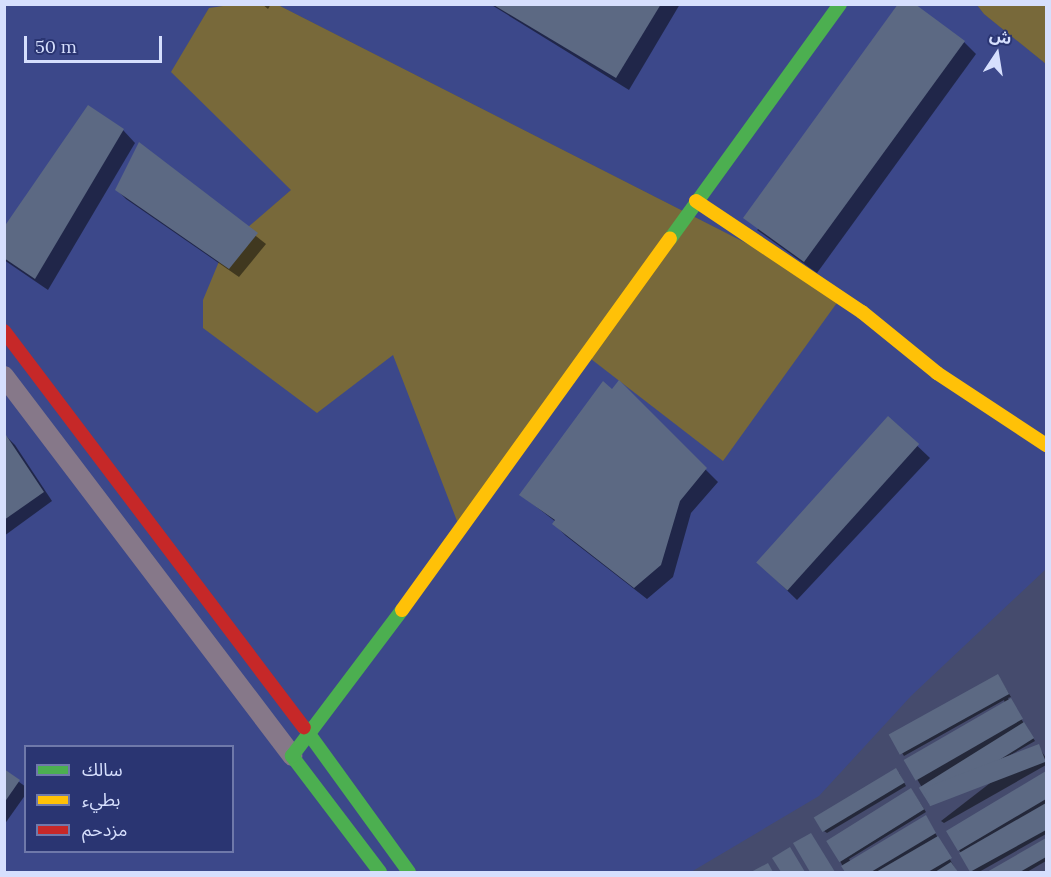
<!DOCTYPE html>
<meta charset="utf-8">
<style>
body{margin:0}
#map{position:relative;width:1051px;height:877px;overflow:hidden;background:#454b6d;font-family:Lora,"Noto Sans Arabic",serif}
div>[style]{position:absolute}
[style*='--x']{left:calc(var(--x)*1px);top:calc(var(--y)*1px);width:calc(var(--w)*1px);rotate:calc(var(--a)*1deg)}
.built>*{inset:0;background:#3c488a}
.green>*{inset:0;background:#78693a}
.shadow>*{inset:0;background:#0007}
.building>*{inset:0;background:#5c6983;transform-origin:0 0}
.street>*{height:20px;margin:-10px;padding:0 10px;transform-origin:10px;border-radius:10px;background:#867889}
.fast>*{height:14px;margin:-7px;padding:0 7px;transform-origin:7px;border-radius:7px;background:#4caf50}
.slow>*{height:14px;margin:-7px;padding:0 7px;transform-origin:7px;border-radius:7px;background:#ffc107}
.jam>*{height:14px;margin:-7px;padding:0 7px;transform-origin:7px;border-radius:7px;background:#c62828}
span{translate:-50% -50%;white-space:nowrap;text-align:center;line-height:1.15;-webkit-text-stroke:4.5px #2a3572;paint-order:stroke}
.frame{position:absolute;inset:0;border:6px solid #d6dffd;pointer-events:none}
.legend{position:absolute;left:24px;top:745px;width:210px;height:108px;box-sizing:border-box;background:#2a3572;border:2px solid #6f79aa;margin:0;padding:8px 10px;list-style:none;font-size:18px;color:#d6dffd}
.legend li{display:flex;align-items:center;gap:12px;height:30px}
.legend b{width:30px;border:2px solid #6f79aa}
.north{position:absolute;left:967px;top:24px;width:60px;height:60px;-webkit-text-stroke:4px #2a3572;paint-order:stroke;rotate:12deg;font-size:16px;font-weight:700;line-height:24px;text-align:center;color:#d6dffd}
.north::after{content:'';display:block;margin:auto;width:21px;height:27px;background:#d6dffd;clip-path:polygon(50% 0,100% 100%,50% 72%,0 100%)}
.scale{position:absolute;left:24px;top:36px;width:138px;height:27px;box-sizing:border-box;border:3px solid #d6dffd;border-top:0;padding-left:8px;font-size:18px;line-height:21px;white-space:nowrap;color:#d6dffd;-webkit-text-stroke:4px #2a3572;paint-order:stroke}
</style>
<div id="map">
<div class="built">
<div style="clip-path:polygon(evenodd,5px 5px,237px 5px,209px 8px,172px 72px,291px 190px,225px 248px,393px 354px,591px 359px,844px 293px,278px 5px,977px 5px,984px 14px,1046px 64px,1046px 569px,911px 696px,819px 796px,691px 872px,5px 872px,5px 5px,26px 746px,232px 746px,232px 852px,26px 852px,26px 746px)"></div>
</div>
<div class="green">
<div style="clip-path:polygon(237px 4px,278px 5px,844px 293px,723px 461px,591px 359px,462px 534px,393px 355px,317px 413px,203px 328px,203px 300px,225px 247px,291px 190px,171px 72px,209px 8px)"></div>
<div style="clip-path:polygon(977px 5px,1046px 5px,1046px 64px,984px 14px)"></div>
</div>
<div class="shadow">
<div style="clip-path:polygon(262px 4px,271px 4px,268px 9px)"></div>
<div style="clip-path:polygon(490px 4px,680px 4px,629px 90px)"></div>
<div style="clip-path:polygon(964px 42px,976px 54px,817px 273px,757px 230px)"></div>
<div style="clip-path:polygon(123px 130px,135px 143px,48px 290px,4px 260px,4px 230px)"></div>
<div style="clip-path:polygon(140px 145px,266px 244px,239px 277px,126px 199px,117px 190px)"></div>
<div style="clip-path:polygon(619px 383px,718px 482px,691px 513px,673px 577px,647px 599px,566px 536px,554px 524px,556px 522px,521px 495px)"></div>
<div style="clip-path:polygon(888px 418px,930px 458px,797px 600px,768px 572px)"></div>
<div style="clip-path:polygon(4px 434px,15px 445px,52px 501px,4px 536px)"></div>
<div style="clip-path:polygon(1000px 679px,1011px 697px,1008px 698px,1035px 741px,930px 801px,917px 779px,1005px 703px,1004px 700px,904px 756px,891px 736px)"></div>
<div style="clip-path:polygon(1038px 746px,1046px 758px,1046px 765px,944px 823px,941px 821px)"></div>
<div style="clip-path:polygon(4px 771px,26px 787px,26px 794px,4px 825px)"></div>
<div style="clip-path:polygon(899px 773px,906px 786px,827px 833px,824px 831px)"></div>
<div style="clip-path:polygon(1046px 773px,1046px 834px,979px 872px,972px 872px,948px 831px)"></div>
<div style="clip-path:polygon(913px 792px,926px 812px,849px 859px,851px 862px,928px 820px,957px 872px,846px 872px,840px 861px)"></div>
<div style="clip-path:polygon(1046px 840px,1046px 861px,1027px 872px,990px 872px)"></div>
</div>
<div class="building">
<div style="clip-path:polygon(492px 4px,661px 4px,616px 78px)"></div>
<div style="clip-path:polygon(898px 4px,915px 4px,965px 41px,804px 262px,743px 218px)"></div>
<div style="clip-path:polygon(88px 105px,124px 129px,35px 279px,4px 258px,4px 227px)"></div>
<div style="clip-path:polygon(139px 142px,258px 233px,229px 269px,115px 190px)"></div>
<div style="clip-path:polygon(619px 380px,707px 468px,680px 501px,661px 565px,634px 588px,552px 524px,555px 520px,519px 495px,603px 381px,612px 389px)"></div>
<div style="left:888px;top:416px;width:42px;height:197px;rotate:42deg"></div>
<div style="clip-path:polygon(4px 432px,44px 492px,4px 520px)"></div>
<div style="left:998px;top:674px;width:23px;height:125px;rotate:61deg"></div>
<div style="left:1011px;top:698px;width:24px;height:124px;rotate:60deg"></div>
<div style="left:1024px;top:722px;width:19px;height:124px;rotate:58deg"></div>
<div style="left:1039px;top:744px;width:19px;height:124px;rotate:69deg"></div>
<div style="left:896px;top:768px;width:17px;height:96px;rotate:59deg"></div>
<div style="clip-path:polygon(4px 769px,20px 780px,4px 803px)"></div>
<div style="clip-path:polygon(1046px 771px,1046px 799px,958px 851px,946px 831px)"></div>
<div style="left:911px;top:788px;width:25px;height:100px;rotate:58deg"></div>
<div style="clip-path:polygon(1046px 803px,1046px 830px,970px 872px,959px 853px)"></div>
<div style="clip-path:polygon(926px 815px,936px 833px,871px 872px,845px 872px,841px 866px)"></div>
<div style="clip-path:polygon(811px 833px,835px 872px,810px 872px,793px 843px)"></div>
<div style="clip-path:polygon(938px 836px,952px 858px,928px 872px,876px 872px)"></div>
<div style="clip-path:polygon(1046px 838px,1046px 857px,1020px 872px,987px 872px)"></div>
<div style="clip-path:polygon(790px 847px,805px 872px,781px 872px,772px 858px)"></div>
<div style="clip-path:polygon(951px 862px,958px 872px,935px 872px)"></div>
<div style="clip-path:polygon(768px 863px,773px 872px,751px 872px)"></div>
</div>
<div class="street">
<div style="--x:4;--y:376;--w:477;--a:52.8"></div>
</div>
<div class="fast">
<div style="--x:670;--y:239;--w:290;--a:-54.1"></div>
<div style="--x:304;--y:727;--w:179;--a:54.1"></div>
<div style="--x:380;--y:872;--w:146;--a:-127.2"></div>
<div style="--x:292;--y:756;--w:183;--a:-53"></div>
</div>
<div class="slow">
<div style="--x:696;--y:201;--w:200;--a:33.8"></div>
<div style="--x:862;--y:312;--w:97;--a:39.1"></div>
<div style="--x:937;--y:373;--w:131;--a:33.4"></div>
<div style="--x:402;--y:610;--w:458;--a:-54.2"></div>
</div>
<div class="jam">
<div style="--x:4;--y:331;--w:497;--a:52.9"></div>
</div>
<div class="frame"></div>
<ul class="legend">
<li><b style="height:8px;background:#4caf50"></b>سالك</li>
<li><b style="height:8px;background:#ffc107"></b>بطيء</li>
<li><b style="height:8px;background:#c62828"></b>مزدحم</li>
</ul>
<div class="north">ش</div>
<div class="scale">50 m</div>
</div>
